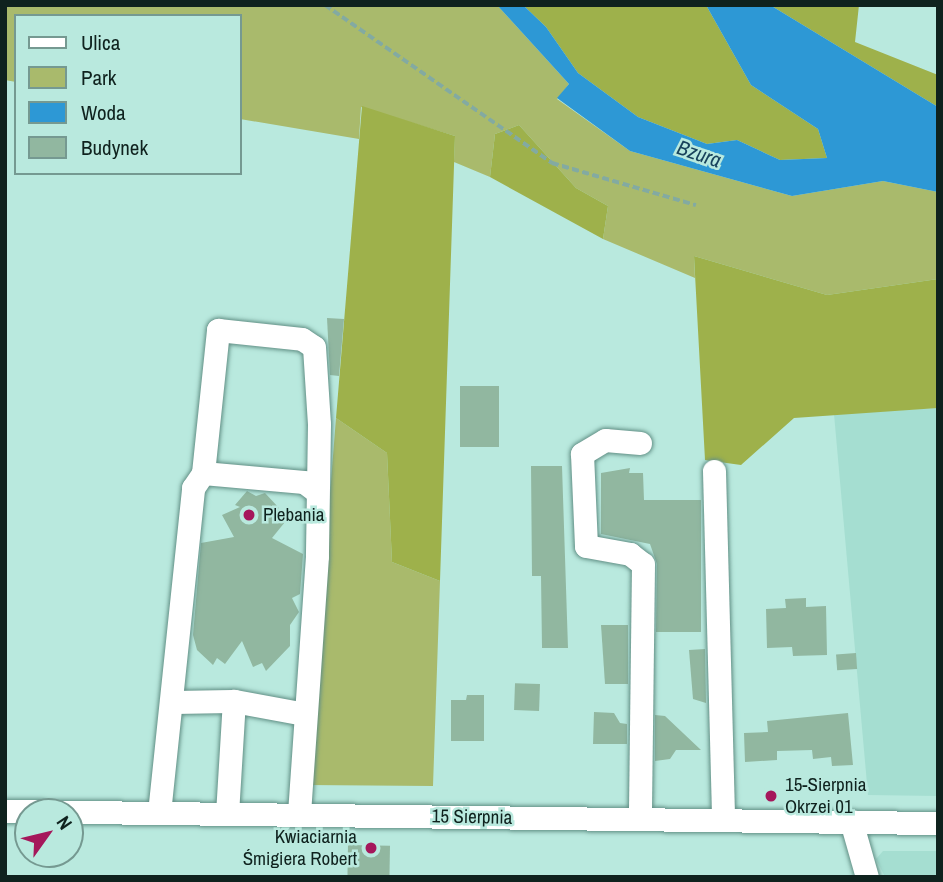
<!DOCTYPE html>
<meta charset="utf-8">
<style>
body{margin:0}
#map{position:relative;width:943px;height:882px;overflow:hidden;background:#b9e9de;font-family:"Archivo Narrow",sans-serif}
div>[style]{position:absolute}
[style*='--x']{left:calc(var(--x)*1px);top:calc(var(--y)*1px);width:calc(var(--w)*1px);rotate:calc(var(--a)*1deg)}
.built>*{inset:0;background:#a5ded1}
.green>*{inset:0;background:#a9ba6c}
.forest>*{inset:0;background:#9eb14b}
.water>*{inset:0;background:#2d98d5}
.building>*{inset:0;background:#91b7a0;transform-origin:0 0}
.path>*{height:3.5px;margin-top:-1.75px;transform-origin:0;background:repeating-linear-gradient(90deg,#83aaa1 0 7px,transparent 0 10.5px)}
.roads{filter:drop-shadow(0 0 2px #618f85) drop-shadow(0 0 2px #618f85)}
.minor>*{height:23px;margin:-11.5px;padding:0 11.5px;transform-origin:11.5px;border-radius:11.5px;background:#fff}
.dots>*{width:19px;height:19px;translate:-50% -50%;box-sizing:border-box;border:4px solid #b9e9de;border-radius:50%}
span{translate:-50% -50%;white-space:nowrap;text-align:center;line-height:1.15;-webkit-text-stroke:5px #b9e9de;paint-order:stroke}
.poi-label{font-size:19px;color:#0f221e}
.left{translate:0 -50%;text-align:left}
.right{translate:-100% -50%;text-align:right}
.street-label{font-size:19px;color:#0f221e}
.water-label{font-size:21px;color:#18425c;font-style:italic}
.frame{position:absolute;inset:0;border:7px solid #0f221e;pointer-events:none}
.legend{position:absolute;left:14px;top:14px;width:228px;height:161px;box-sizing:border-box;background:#b9e9de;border:2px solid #759991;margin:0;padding:9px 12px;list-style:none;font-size:21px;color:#0f221e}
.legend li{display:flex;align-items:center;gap:14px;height:35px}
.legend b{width:35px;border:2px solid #759991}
.north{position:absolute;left:14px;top:798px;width:70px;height:70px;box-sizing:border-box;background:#b9e9de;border:2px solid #759991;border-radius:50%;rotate:56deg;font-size:19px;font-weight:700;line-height:28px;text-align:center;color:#0f221e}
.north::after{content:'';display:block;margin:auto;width:24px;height:32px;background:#a5175b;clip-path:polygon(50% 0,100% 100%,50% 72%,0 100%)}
</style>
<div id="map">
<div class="built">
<div style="clip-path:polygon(938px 408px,938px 796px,868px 795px,834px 414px)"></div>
<div style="clip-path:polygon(883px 851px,938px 851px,938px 877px,885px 877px,876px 859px)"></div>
</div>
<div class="green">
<div style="clip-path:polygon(5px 5px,497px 5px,569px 84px,557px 99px,630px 151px,792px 196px,883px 181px,938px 192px,938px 279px,827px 295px,694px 256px,695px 278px,603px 239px,608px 206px,576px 188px,519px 125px,495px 134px,490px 177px,454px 162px,455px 136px,361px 107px,359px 139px,240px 119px,240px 16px,16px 16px,16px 82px,5px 80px)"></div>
<div style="clip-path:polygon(336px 418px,387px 453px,392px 562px,440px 581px,433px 786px,307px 785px)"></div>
</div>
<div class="forest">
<div style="clip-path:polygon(523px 5px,706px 5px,751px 85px,818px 129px,827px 158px,780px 160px,737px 140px,707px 144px,638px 117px,578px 73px,546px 27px)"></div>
<div style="clip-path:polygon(770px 5px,859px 5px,855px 42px,938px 75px,938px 107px)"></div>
<div style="clip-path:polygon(362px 106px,455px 136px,440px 581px,392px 562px,387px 453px,336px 418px)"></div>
<div style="clip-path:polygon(519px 125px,576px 188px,608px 206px,603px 239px,490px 177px,495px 134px)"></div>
<div style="clip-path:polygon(694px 256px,827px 295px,938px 279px,938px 408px,794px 418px,741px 465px,705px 460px)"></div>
</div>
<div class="water">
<div style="clip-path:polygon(497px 5px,523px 5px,546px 27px,578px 73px,638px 117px,707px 144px,737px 140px,780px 160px,827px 158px,818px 129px,751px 85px,706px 5px,770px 5px,938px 107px,938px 192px,883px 181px,792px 196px,630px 151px,557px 98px,569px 84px)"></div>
</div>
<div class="building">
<div style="clip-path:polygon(327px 318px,344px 319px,339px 376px,330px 375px)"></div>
<div style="left:460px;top:386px;width:39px;height:61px"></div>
<div style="clip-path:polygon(531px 466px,562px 466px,568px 648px,542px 648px,541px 576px,532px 576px)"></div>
<div style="clip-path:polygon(630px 468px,629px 473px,643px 473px,644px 500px,701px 500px,701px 632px,656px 632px,657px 564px,650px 544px,601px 534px,601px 473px)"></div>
<div style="clip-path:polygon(247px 491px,256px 496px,265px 493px,279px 508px,275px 512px,285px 522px,272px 538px,303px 554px,300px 594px,292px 598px,299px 612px,290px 625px,290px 646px,266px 671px,262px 663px,253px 667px,242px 641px,225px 664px,217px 658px,213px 665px,197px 650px,193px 635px,201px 543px,234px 537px,222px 515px,240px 507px,235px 505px)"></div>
<div style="clip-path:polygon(806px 598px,806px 607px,826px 606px,827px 655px,793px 656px,792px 647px,767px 648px,766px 609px,786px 608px,785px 599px)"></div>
<div style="clip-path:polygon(601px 625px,628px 625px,628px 684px,605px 684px)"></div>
<div style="clip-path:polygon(705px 649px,706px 703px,693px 699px,689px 650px)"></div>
<div style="left:856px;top:653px;width:16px;height:20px;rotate:86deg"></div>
<div style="left:540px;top:684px;width:27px;height:25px;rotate:92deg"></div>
<div style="clip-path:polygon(467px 695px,484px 695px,484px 741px,451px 741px,451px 700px,466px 700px)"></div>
<div style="clip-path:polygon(594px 712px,614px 713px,620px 723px,627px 724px,627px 744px,593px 744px)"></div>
<div style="clip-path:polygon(848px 713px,853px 765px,832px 766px,831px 757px,813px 759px,812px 750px,777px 751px,777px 760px,745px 762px,744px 733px,768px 732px,767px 721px)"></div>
<div style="clip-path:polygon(655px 715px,665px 716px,701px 750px,676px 750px,670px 759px,655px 761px)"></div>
<div style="left:348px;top:845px;width:42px;height:32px;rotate:1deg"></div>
</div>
<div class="path">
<div style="--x:325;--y:5;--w:277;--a:34.8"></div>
<div style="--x:552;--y:163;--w:150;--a:16.3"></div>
</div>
<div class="roads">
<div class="minor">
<div style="--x:640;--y:443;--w:35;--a:-175"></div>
<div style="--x:605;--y:440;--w:27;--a:149"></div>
<div style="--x:582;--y:454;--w:92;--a:87.5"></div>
<div style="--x:586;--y:546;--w:45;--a:10.3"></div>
<div style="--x:630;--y:554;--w:16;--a:38"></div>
<div style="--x:643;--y:564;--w:255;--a:90.7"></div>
<div style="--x:714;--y:471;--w:349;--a:88.5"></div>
<div style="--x:203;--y:473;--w:101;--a:5.1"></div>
<div style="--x:304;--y:482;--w:15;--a:37"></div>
<div style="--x:171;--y:702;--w:63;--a:-0.9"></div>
<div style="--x:5;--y:811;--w:933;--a:0.74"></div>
<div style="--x:159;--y:813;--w:327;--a:-84"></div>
<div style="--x:193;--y:488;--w:18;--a:-56"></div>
<div style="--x:203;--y:473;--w:144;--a:-84"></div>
<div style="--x:218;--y:330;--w:84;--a:6.1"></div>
<div style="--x:302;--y:339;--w:14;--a:34"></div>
<div style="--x:314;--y:347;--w:77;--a:86.3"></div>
<div style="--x:319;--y:424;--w:132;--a:90.9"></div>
<div style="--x:317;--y:556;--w:260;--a:94"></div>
<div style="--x:227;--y:814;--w:113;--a:-86.5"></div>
<div style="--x:234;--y:701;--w:72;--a:10.4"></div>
<div style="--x:851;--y:821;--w:58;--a:74.1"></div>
</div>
</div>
<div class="dots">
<div style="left:249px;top:515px;background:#a5175b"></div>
<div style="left:771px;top:796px;background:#a5175b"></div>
<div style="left:371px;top:848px;background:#a5175b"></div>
</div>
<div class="poi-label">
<span class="left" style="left:263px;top:515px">Plebania</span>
<span class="left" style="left:785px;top:796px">15-Sierpnia<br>Okrzei 01</span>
<span class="right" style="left:357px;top:848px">Kwiaciarnia<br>Śmigiera Robert</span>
</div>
<div class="street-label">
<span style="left:472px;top:817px;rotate:1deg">15 Sierpnia</span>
</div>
<div class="water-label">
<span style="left:699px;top:154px;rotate:19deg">Bzura</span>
</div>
<div class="frame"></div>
<ul class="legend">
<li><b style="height:9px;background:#fff"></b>Ulica</li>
<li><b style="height:19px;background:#a9ba6c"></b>Park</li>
<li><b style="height:19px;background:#2d98d5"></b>Woda</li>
<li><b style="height:19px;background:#91b7a0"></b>Budynek</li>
</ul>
<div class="north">N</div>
</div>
